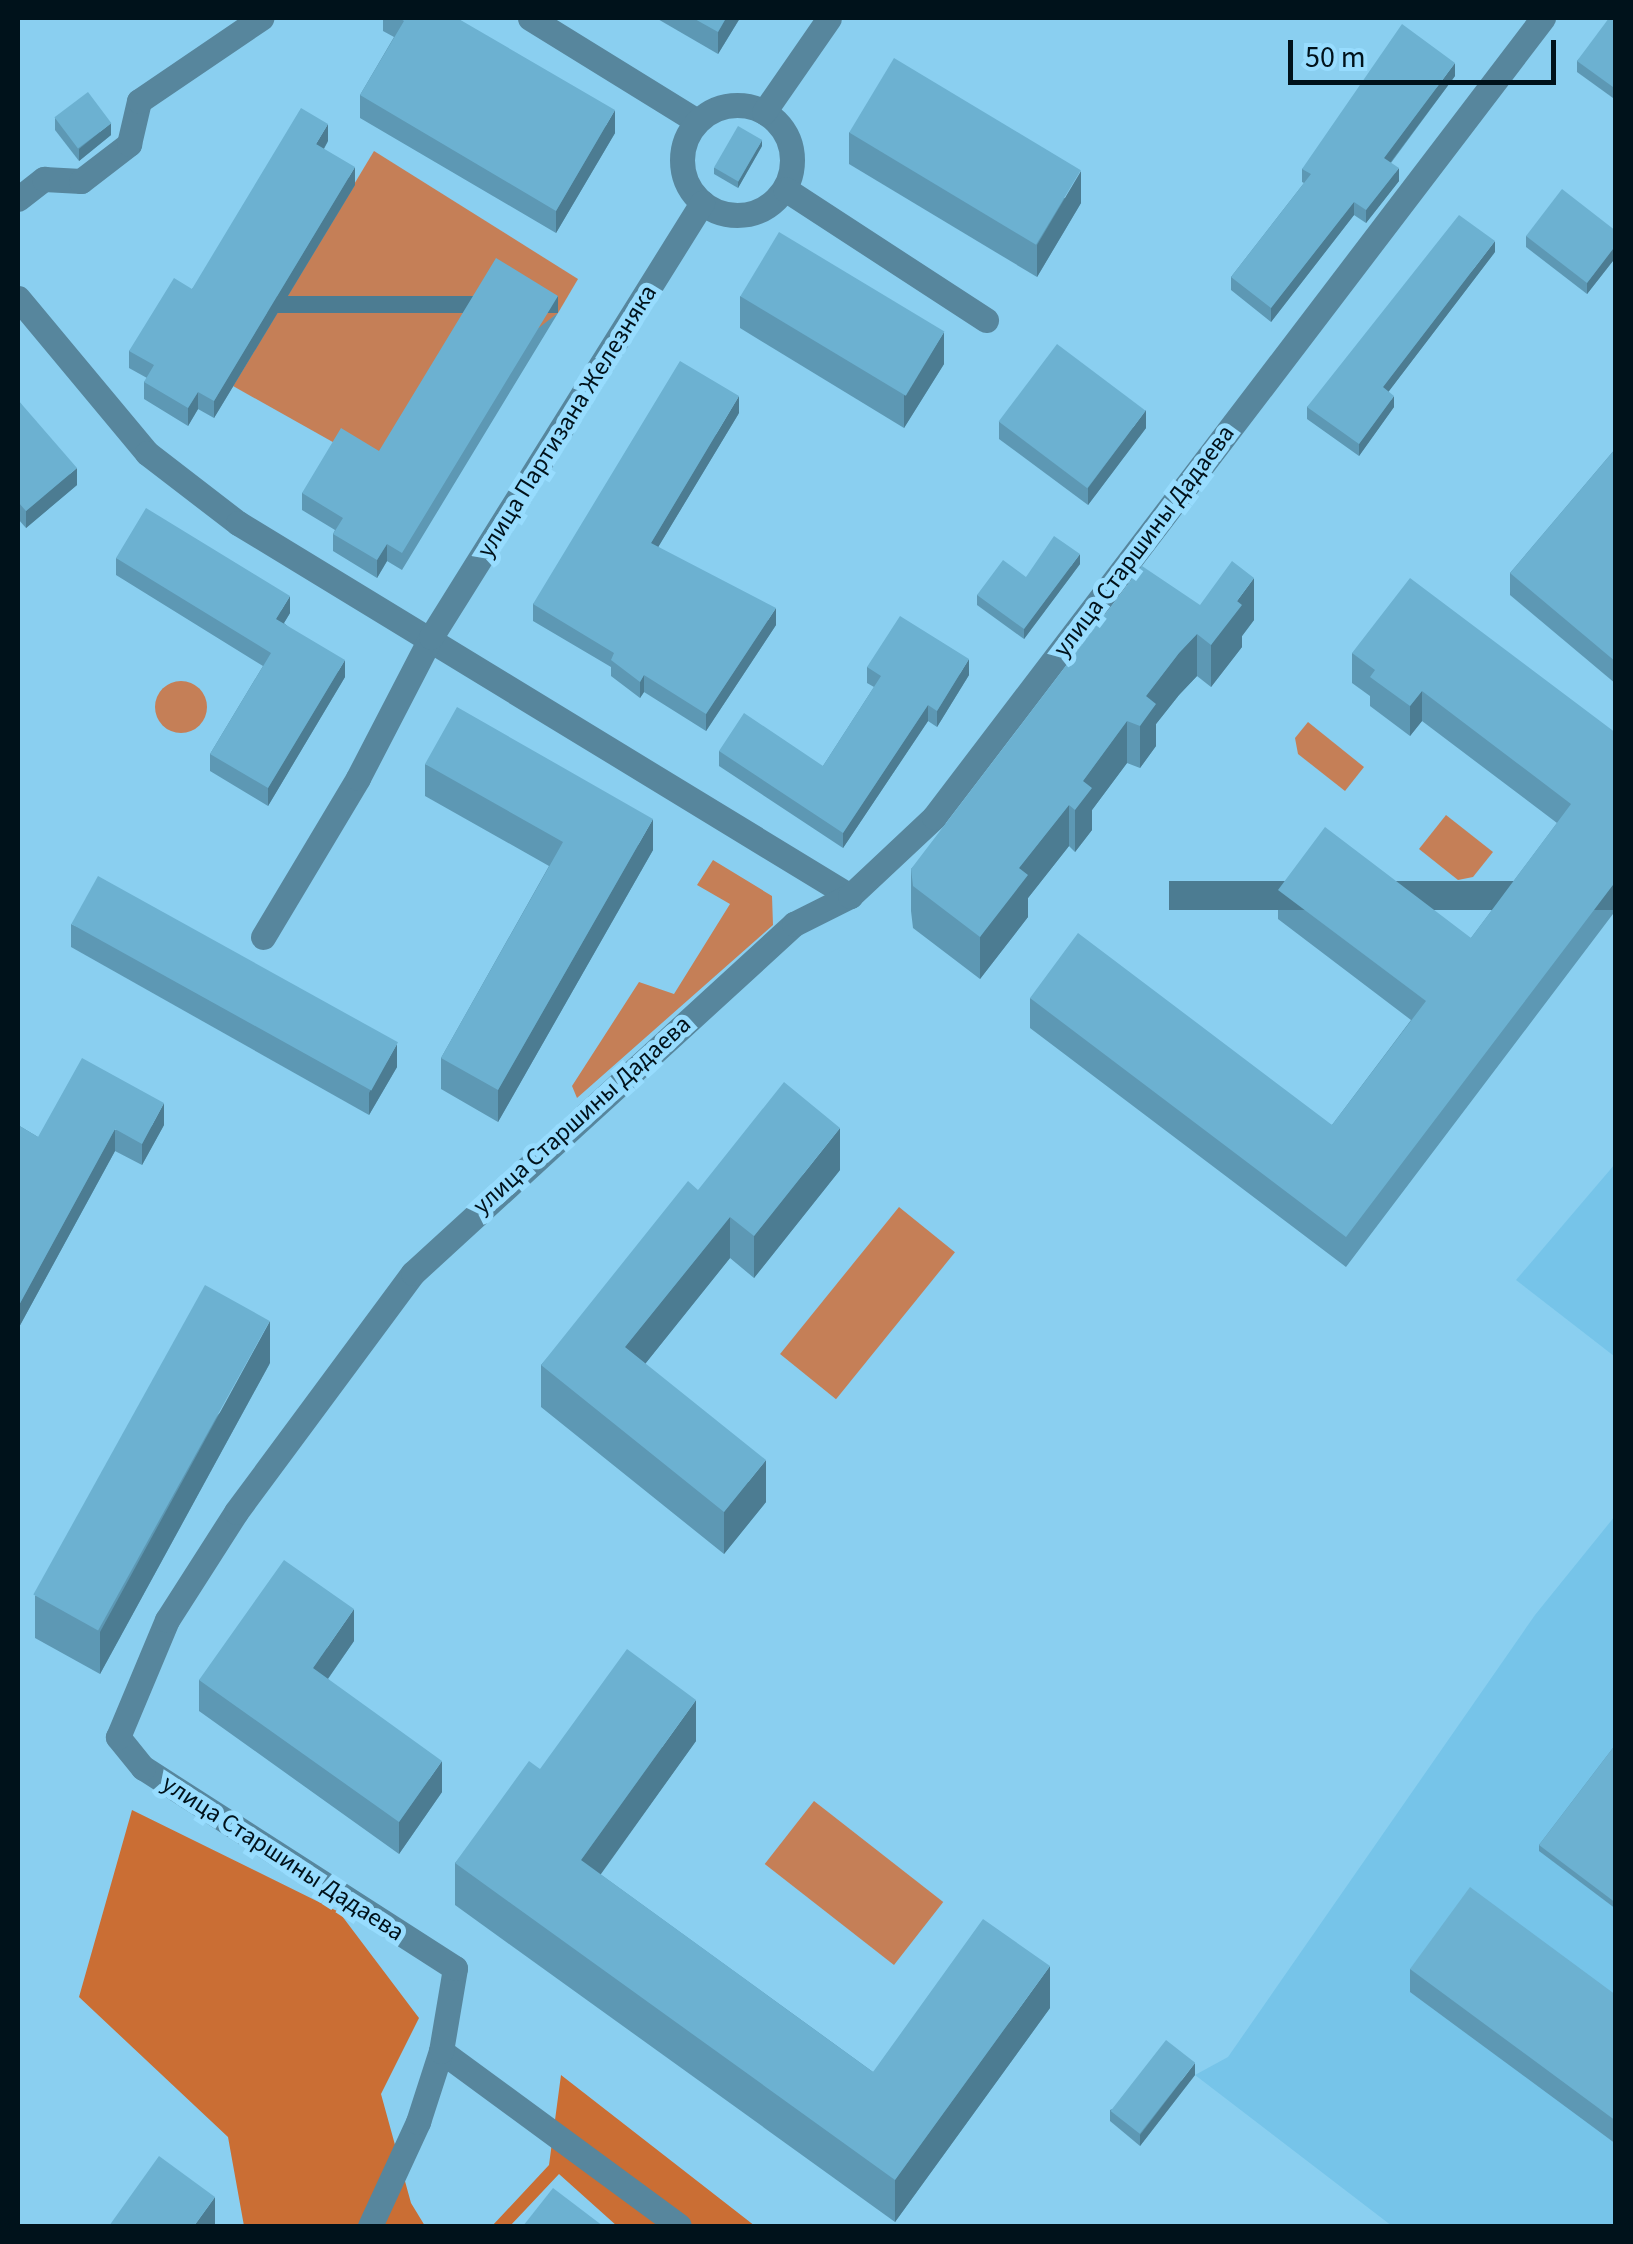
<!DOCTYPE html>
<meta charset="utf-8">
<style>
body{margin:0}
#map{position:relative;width:1633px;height:2244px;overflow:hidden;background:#8acff0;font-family:"Source Sans 3",sans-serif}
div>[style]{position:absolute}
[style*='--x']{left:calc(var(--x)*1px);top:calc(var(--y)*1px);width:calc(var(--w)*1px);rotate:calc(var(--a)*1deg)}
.built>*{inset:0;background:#76c4e9}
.green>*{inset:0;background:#c57f57;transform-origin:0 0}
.round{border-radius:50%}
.forest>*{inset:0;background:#ca6e34}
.minor>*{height:25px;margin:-12.5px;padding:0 12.5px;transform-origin:12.5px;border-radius:12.5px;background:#57869d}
.minor>.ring{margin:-12.5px;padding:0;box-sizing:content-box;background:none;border:25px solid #57869d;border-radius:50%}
.wall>*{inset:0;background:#5d98b4}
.shaded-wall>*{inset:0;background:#4c7c92;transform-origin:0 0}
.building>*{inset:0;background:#6cb1d1;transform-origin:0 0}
span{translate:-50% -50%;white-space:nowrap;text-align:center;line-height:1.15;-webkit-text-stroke:10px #97dcfe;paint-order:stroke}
.street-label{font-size:25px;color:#00121b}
.frame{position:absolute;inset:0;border:20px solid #00121b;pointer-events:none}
.scale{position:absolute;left:1288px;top:40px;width:268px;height:45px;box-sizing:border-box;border:5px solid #00121b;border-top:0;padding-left:12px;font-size:30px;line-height:35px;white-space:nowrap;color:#00121b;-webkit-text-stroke:8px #97dcfe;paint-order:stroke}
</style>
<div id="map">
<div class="built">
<div style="clip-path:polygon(1615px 1164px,1616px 1354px,1614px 1356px,1516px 1280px)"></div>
<div style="clip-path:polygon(1615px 1516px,1615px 2226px,1392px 2226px,1195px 2075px,1228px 2057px,1535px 1615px)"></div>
</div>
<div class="green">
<div style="clip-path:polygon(374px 151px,578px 279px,558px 313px,379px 468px,233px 386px)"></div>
<div class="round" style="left:155px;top:681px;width:52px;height:52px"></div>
<div style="clip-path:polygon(1308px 722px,1364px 767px,1345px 791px,1298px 754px,1295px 738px)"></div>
<div style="clip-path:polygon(1446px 815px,1493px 852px,1473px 877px,1458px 880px,1419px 849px)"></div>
<div style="clip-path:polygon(713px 860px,772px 896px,773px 925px,577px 1098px,572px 1086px,639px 982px,674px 994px,730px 904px,697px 885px)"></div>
<div style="left:899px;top:1207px;width:72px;height:189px;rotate:39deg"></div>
<div style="left:814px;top:1801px;width:164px;height:80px;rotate:38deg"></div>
</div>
<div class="forest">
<div style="clip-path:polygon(132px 1810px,339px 1912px,419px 2018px,381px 2094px,411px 2203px,425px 2226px,244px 2226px,228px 2137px,79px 1997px)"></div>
<div style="clip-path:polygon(561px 2075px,755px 2226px,617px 2226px,559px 2174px,510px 2226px,492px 2226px,549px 2165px)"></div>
</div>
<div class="minor">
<div style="--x:530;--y:18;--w:196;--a:31.7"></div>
<div class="ring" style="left:682px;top:105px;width:85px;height:85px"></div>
<div style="--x:764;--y:112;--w:114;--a:-55.3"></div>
<div style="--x:785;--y:189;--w:240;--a:33.1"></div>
<div style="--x:18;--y:199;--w:33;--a:-38"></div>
<div style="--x:44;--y:179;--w:37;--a:3"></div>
<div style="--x:81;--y:181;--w:61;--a:-37.6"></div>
<div style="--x:129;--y:144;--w:44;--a:-76.9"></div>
<div style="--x:139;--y:101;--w:148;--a:-34.2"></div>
<div style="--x:18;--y:298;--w:202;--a:50.2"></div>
<div style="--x:147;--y:453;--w:115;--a:37.6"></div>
<div style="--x:238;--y:523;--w:717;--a:31.36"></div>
<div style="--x:263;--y:937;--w:185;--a:-59.1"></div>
<div style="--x:358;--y:778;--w:159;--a:-62.6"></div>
<div style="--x:431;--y:637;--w:512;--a:-58.02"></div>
<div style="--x:441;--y:2051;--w:295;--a:36.3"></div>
<div style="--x:370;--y:2226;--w:115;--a:-65.2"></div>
<div style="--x:418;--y:2122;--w:75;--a:-72.1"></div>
<div style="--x:441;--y:2051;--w:84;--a:-80.4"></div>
<div style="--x:455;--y:1968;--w:371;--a:-147.3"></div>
<div style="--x:143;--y:1768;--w:40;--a:-129"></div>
<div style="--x:118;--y:1737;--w:127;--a:-67.3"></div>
<div style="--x:167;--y:1620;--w:128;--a:-57.4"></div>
<div style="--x:236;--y:1512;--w:297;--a:-53.5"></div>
<div style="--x:413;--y:1273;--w:517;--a:-42.49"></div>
<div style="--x:794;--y:924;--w:63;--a:-26.6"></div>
<div style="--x:850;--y:896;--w:115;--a:-43.2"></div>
<div style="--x:934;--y:817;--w:1005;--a:-52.69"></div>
</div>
<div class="wall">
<div style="clip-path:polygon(383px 18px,457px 18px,615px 133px,556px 233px,360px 118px,360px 95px,394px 37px,383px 31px)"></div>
<div style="clip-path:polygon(656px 18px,740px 18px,718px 54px)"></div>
<div style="clip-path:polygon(1616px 18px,1613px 98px,1577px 72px,1577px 61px)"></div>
<div style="clip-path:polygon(1455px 76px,1391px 163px,1399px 181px,1366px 223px,1354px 215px,1271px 322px,1231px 290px,1231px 277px,1304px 183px,1302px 182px,1302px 169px)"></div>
<div style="clip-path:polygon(55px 118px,111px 135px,79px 161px,55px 130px)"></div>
<div style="clip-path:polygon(849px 132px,1081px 203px,1037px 277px,849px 164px)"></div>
<div style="clip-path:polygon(328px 141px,324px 149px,355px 185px,214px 418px,198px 409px,188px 426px,144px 399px,144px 382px,147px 378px,129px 368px,129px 351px,192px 289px)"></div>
<div style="clip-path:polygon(762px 146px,738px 188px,714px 174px,714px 168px)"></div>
<div style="clip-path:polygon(1616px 231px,1616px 257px,1587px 294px,1526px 247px,1526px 236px)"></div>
<div style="clip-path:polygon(1495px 252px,1388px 392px,1394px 407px,1359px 456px,1307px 419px,1307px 407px)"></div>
<div style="clip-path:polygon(740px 296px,944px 364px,904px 428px,740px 328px)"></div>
<div style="clip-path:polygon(558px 313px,402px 570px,387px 561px,377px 578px,333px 551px,333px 534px,335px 530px,302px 510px,302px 493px,379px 451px)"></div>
<div style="clip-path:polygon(18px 400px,77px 485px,26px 528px,18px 519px)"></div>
<div style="clip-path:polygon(739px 413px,658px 547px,776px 625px,706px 731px,644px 692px,640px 698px,611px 676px,611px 667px,533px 621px,533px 604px)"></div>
<div style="clip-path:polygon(999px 422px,1146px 428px,1088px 505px,999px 439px)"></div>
<div style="clip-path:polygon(1616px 448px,1616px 684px,1510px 595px,1510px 573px)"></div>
<div style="clip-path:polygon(116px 558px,290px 613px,284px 623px,345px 677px,268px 806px,210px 771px,210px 754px,263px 666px,116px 575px)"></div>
<div style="clip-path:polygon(1080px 564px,1024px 639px,977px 605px,977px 595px,1026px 577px)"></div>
<div style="clip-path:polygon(1200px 605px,1254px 620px,1242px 636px,1242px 647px,1211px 687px,1197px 676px,1179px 695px,1156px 724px,1156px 746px,1140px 768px,1127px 763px,1092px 810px,1092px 830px,1075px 852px,1069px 846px,1028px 898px,1028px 917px,980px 979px,913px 928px,911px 911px,911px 869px)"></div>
<div style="clip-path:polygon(1352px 653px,1616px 733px,1616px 910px,1346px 1267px,1030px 1028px,1030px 998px,1332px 1125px,1411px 1020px,1278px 919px,1278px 890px,1471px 938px,1557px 823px,1422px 721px,1410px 736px,1370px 706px,1370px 696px,1352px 683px)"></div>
<div style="clip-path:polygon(867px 667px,969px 675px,937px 727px,928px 721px,843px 848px,719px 766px,719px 751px,823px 766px,874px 687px,867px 683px)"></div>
<div style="clip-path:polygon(425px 764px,653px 850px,498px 1122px,441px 1089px,441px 1058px,549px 866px,425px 796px)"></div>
<div style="clip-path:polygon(71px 924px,397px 1067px,369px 1115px,71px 947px)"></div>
<div style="clip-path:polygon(18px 1125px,38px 1137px,164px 1125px,142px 1165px,115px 1151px,18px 1329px)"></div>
<div style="clip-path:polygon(840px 1170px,754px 1278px,730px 1258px,645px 1364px,766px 1502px,724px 1554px,541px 1407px,541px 1365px,698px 1190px)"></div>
<div style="clip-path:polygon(270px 1363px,100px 1674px,35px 1638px,35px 1596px)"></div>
<div style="clip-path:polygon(354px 1641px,328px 1679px,442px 1792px,399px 1854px,199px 1711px,199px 1680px)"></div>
<div style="clip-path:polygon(696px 1741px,600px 1874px,873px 2072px,1050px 2008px,895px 2222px,455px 1905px,455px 1863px,540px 1769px)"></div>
<div style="clip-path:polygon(1616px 1744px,1616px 1909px,1539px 1851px,1539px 1845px)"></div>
<div style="clip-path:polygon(1410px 1969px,1616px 1995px,1616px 2144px,1410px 1992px)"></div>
<div style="clip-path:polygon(1195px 2075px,1140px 2146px,1110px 2121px,1110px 2110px)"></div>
</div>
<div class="shaded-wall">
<div style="clip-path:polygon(726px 18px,740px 18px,718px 54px,718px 32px)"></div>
<div style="clip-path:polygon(1455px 63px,1455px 76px,1384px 171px,1384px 158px)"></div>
<div style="clip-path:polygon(615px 110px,615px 133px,556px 233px,556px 211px)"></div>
<div style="clip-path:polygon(111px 123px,111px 135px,79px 161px,79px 149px)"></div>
<div style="clip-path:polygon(328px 124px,328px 141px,316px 162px,316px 144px)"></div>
<div style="clip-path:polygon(762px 140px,762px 146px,738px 188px,738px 182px)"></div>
<div style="clip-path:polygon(355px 167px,355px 185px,214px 418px,214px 401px)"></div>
<div style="clip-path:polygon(1399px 168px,1399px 181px,1366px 223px,1366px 210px)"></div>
<div style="clip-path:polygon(1081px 171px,1081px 203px,1037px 277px,1037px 245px)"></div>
<div style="clip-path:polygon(1354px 202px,1354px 215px,1271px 322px,1271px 308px)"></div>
<div style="clip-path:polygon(1495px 241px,1495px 252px,1383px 399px,1383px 387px)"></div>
<div style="clip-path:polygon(1616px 245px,1616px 257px,1587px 294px,1587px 283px)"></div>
<div style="left:558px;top:296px;width:17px;height:301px;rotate:90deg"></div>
<div style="clip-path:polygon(944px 332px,944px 364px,904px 428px,904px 396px)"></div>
<div style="clip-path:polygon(198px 392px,198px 409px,188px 426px,188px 408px)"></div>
<div style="clip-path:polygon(739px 396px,739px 413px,651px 559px,651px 543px)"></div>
<div style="clip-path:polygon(1394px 396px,1394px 407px,1359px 456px,1359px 444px)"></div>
<div style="clip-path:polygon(1146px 410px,1146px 428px,1088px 505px,1088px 488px)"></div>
<div style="clip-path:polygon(77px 468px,77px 485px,26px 528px,26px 511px)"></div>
<div style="clip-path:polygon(387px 544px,387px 561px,377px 578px,377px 560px)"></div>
<div style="clip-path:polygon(1080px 554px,1080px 564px,1024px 639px,1024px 629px)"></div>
<div style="clip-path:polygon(1254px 578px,1254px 620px,1242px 636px,1242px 647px,1211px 687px,1211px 645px,1237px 601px)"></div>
<div style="clip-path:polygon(290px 596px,290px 613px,276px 636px,276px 619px)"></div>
<div style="clip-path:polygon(776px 608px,776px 625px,706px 731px,706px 714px)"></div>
<div style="clip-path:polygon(1197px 634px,1197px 676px,1179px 695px,1156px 724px,1156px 746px,1140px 768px,1140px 726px,1146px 696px,1179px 653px)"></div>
<div style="clip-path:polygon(969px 659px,969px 675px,937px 727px,937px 711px)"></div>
<div style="clip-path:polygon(345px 660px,345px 677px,268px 806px,268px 788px)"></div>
<div style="clip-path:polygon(644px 675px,644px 692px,640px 698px,640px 682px)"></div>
<div style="clip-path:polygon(1422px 691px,1422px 721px,1410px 736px,1410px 706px)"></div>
<div style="clip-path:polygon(928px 705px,928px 721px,843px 848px,843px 833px)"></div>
<div style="clip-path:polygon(1127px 721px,1127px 763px,1092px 810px,1092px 830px,1075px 852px,1075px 810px,1083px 781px)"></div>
<div style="clip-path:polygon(1069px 805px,1069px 846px,1028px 898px,1028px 917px,980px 979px,980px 937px,1019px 868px)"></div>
<div style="clip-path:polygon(653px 819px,653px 850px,498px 1122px,498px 1090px)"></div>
<div style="left:1616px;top:881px;width:29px;height:447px;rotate:90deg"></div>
<div style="clip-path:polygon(397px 1044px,397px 1067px,369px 1115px,369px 1093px)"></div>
<div style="clip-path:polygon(164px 1103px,164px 1125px,142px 1165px,142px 1144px)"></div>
<div style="clip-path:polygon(840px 1128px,840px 1170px,754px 1278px,754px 1236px)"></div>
<div style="clip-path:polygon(115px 1129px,115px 1151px,18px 1329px,18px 1307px)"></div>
<div style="clip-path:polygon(730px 1217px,730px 1258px,625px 1389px,625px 1347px)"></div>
<div style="clip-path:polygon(270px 1321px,270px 1363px,100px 1674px,100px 1632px)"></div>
<div style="clip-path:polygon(766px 1460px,766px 1502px,724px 1554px,724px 1512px)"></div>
<div style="clip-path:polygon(354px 1609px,354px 1641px,313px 1700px,313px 1668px)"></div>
<div style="clip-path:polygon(696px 1700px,696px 1741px,581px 1902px,581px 1860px)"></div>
<div style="clip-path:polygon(442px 1761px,442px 1792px,399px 1854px,399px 1822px)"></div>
<div style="clip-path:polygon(1050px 1966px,1050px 2008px,895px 2222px,895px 2180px)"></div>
<div style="clip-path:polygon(1195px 2063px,1195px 2075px,1140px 2146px,1140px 2135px)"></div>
<div style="clip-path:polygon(215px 2197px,215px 2226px,194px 2226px)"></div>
</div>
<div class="building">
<div style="clip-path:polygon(399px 18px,457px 18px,615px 110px,556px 211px,360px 95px,404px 21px)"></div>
<div style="clip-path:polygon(693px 18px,726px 18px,718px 32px)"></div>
<div style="clip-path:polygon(1609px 18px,1616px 18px,1616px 83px,1613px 87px,1577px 61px)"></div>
<div style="clip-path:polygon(1402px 24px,1455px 63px,1384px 158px,1399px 168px,1366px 210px,1354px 202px,1271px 308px,1231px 277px,1311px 174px,1302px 169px)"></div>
<div style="left:894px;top:58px;width:218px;height:87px;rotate:31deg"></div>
<div style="left:88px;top:92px;width:39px;height:42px;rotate:53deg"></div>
<div style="clip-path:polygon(301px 108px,328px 124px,316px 144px,355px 167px,214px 401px,198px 392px,188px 408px,144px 382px,154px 365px,129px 351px,174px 278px,192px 289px)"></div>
<div style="left:738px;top:126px;width:28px;height:48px;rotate:30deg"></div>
<div style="clip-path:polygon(1562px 189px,1616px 231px,1616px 245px,1587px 283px,1526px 236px)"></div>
<div style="clip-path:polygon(1459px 215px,1495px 241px,1383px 387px,1394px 396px,1359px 444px,1307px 407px)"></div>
<div style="left:779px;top:232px;width:193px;height:75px;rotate:31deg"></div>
<div style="clip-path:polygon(496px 258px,558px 296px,402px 553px,387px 544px,377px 560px,333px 534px,343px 518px,302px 493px,341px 428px,379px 451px)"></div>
<div style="left:1057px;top:344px;width:111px;height:97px;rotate:37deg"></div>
<div style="clip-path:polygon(680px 361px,739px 396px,651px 543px,776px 608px,706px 714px,644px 675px,640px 682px,611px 660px,614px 653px,533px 604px)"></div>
<div style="clip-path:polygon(18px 400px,77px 468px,26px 511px,18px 502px)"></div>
<div style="clip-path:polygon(1616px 448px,1616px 662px,1510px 573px)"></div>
<div style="clip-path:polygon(146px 508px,290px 596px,276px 619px,345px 660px,268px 788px,210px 754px,271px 653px,116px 558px)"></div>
<div style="clip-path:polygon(1054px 536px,1080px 554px,1024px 629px,977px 595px,1003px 560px,1026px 577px)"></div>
<div style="clip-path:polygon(1232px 561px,1254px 578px,1237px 601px,1242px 605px,1211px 645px,1197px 634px,1179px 653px,1146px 696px,1156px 704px,1140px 726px,1127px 721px,1083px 781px,1092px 788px,1075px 810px,1069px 805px,1019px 868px,1028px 875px,980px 937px,913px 886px,911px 869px,1142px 566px,1200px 605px)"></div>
<div style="clip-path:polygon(1410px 578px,1616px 733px,1616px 881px,1346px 1237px,1030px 998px,1078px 933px,1332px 1125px,1426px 1001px,1278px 890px,1325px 827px,1471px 938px,1571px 804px,1422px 691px,1410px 706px,1370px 677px,1375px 670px,1352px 653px)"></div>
<div style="clip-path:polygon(900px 616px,969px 659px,937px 711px,928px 705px,843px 833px,719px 751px,744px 713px,823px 766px,881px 676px,867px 667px)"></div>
<div style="clip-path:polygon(457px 707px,653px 819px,498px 1090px,441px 1058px,563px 842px,425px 764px)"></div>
<div style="left:98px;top:876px;width:343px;height:55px;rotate:29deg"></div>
<div style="clip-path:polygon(82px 1058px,164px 1103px,142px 1144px,115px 1129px,18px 1307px,18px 1125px,38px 1137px)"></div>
<div style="clip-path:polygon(784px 1082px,840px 1128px,754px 1236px,730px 1217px,625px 1347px,766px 1460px,724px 1512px,541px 1365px,688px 1181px,698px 1190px)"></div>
<div style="left:205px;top:1285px;width:74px;height:354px;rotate:29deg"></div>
<div style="clip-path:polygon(284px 1560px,354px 1609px,313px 1668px,442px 1761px,399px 1822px,199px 1680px)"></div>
<div style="clip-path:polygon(627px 1649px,696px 1700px,581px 1860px,873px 2072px,983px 1919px,1050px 1966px,895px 2180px,455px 1863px,529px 1761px,540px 1769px)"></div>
<div style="clip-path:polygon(1616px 1744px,1616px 1903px,1539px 1845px)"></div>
<div style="clip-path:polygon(1470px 1887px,1616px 1995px,1616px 2121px,1410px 1969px)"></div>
<div style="left:1166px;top:2040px;width:37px;height:90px;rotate:38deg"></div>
<div style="clip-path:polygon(159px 2156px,215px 2197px,194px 2226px,109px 2226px)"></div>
<div style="clip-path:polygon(553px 2188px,603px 2226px,523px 2226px)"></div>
</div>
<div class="street-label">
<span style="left:567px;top:421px;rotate:-58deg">улица Партизана Железняка</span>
<span style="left:1144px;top:541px;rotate:-53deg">улица Старшины Дадаева</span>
<span style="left:582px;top:1115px;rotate:-42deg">улица Старшины Дадаева</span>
<span style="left:283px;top:1858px;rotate:33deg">улица Старшины Дадаева</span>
</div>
<div class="frame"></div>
<div class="scale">50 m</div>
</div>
